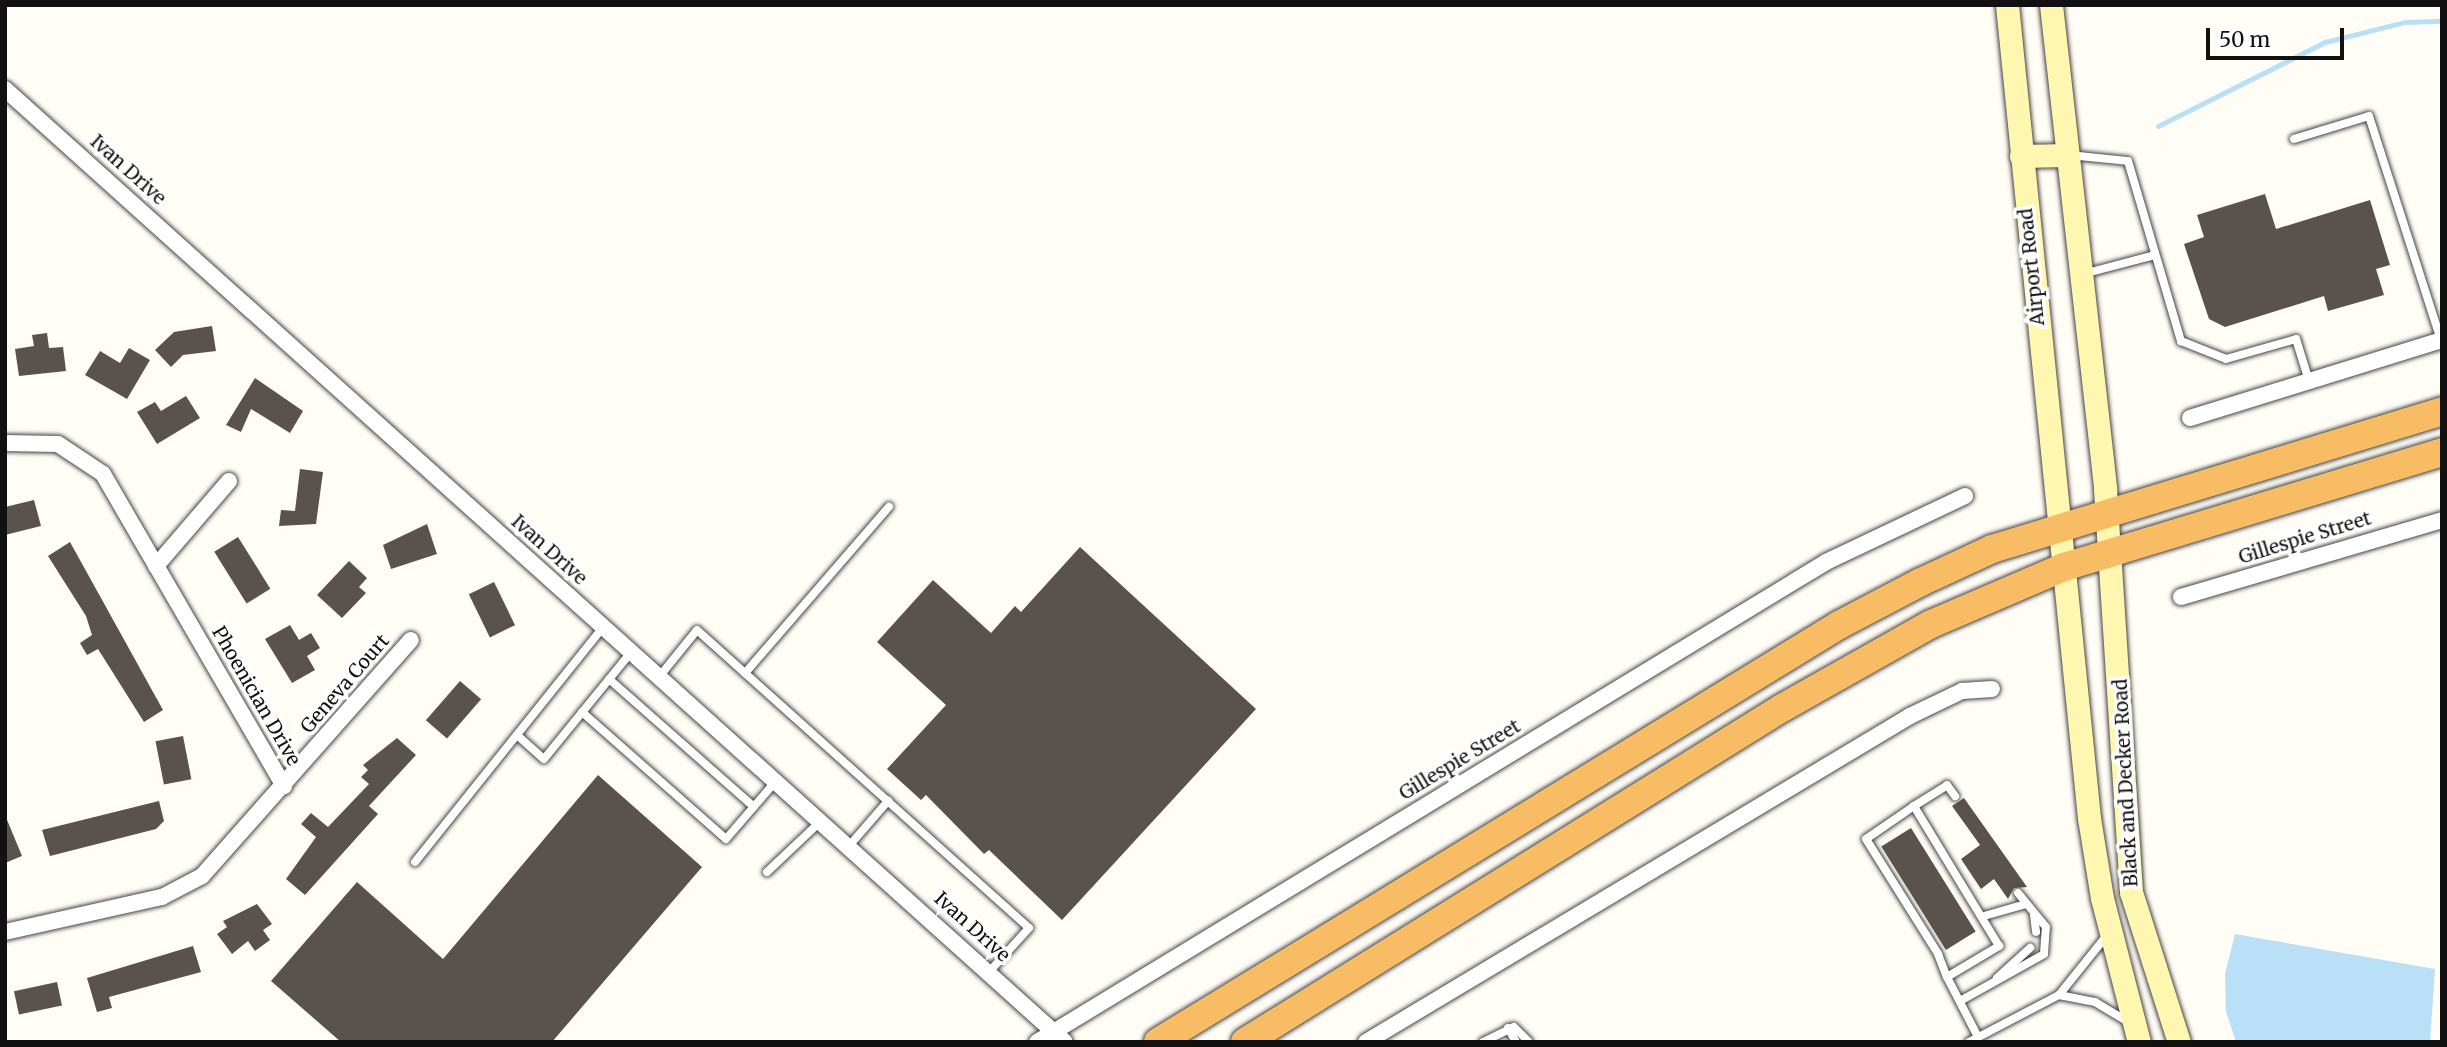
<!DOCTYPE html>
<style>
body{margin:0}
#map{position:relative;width:2447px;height:1047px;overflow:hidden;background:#fffdf5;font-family:Merriweather,serif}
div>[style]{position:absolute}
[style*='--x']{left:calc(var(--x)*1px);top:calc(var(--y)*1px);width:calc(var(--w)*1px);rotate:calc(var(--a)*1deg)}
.water>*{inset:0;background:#b9e0f7}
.stream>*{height:5px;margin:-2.5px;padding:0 2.5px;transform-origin:2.5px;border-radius:2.5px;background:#b9e0f7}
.building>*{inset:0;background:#5a524d;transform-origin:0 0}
.roads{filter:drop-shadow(0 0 2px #444) drop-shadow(0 0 2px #444)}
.service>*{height:8px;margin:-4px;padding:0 4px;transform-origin:4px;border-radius:4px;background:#fff}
.minor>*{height:16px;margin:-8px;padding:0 8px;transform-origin:8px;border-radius:8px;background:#fff}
.secondary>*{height:23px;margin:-11.5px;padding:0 11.5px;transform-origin:11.5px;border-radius:11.5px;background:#fff6b0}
.trunk>*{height:28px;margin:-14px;padding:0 14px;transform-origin:14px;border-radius:14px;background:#f7bc64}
span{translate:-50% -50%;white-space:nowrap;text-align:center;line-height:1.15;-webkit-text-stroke:7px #fff;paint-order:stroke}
.street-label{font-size:19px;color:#111}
.frame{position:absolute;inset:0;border:7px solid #111;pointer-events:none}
.scale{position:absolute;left:2206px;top:28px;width:138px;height:32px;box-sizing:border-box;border:4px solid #111;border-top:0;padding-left:9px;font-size:21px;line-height:24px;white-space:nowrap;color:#111;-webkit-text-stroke:5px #fff;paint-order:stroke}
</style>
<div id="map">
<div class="water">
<div style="clip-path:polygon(2235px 934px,2435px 969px,2430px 1042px,2236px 1042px,2226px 1012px,2225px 974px)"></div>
</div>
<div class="stream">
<div style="--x:2158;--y:126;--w:187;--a:-26.7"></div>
<div style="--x:2325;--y:42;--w:82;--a:-14"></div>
<div style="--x:2405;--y:22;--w:37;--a:-2"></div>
</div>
<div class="building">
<div style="clip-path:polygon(2265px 194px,2276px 229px,2370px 200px,2390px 265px,2376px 269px,2384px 295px,2328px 311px,2324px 296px,2225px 327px,2209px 319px,2184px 244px,2204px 237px,2197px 215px)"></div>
<div style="clip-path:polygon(212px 326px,216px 351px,183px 355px,171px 367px,155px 350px,174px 332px)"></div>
<div style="clip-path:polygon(47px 333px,49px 348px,63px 347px,66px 371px,19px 376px,15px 349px,34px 346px,32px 335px)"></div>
<div style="clip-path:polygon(129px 348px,150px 360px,127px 399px,85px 375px,100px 351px,120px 363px)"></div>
<div style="clip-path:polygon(255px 378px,303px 411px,290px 433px,251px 409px,241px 432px,226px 425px)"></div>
<div style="clip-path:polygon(186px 396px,200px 418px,157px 444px,137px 412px,155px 402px,161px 411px)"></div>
<div style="clip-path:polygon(300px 469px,323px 472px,316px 524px,279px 526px,281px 510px,295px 511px)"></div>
<div style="clip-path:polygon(34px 500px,41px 526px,5px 535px,5px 507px)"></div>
<div style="clip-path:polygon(427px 524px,437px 554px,391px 569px,383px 545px)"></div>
<div style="left:238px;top:537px;width:61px;height:28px;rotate:58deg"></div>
<div style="clip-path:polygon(70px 542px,163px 710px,144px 722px,98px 649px,87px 655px,80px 643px,92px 635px,86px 616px,48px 556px)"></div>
<div style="clip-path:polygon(1080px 547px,1256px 709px,1062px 920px,989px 850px,984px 854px,926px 795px,921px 800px,887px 769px,946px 705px,877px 642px,933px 580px,991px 633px,1015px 606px,1021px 612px)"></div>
<div style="clip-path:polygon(349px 561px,367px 578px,359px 587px,366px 593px,342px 618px,317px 595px)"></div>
<div style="left:494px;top:582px;width:48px;height:28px;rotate:64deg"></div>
<div style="clip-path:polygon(290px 625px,299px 640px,311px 633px,320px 648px,307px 656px,315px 670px,292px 683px,265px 639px)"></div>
<div style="left:460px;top:681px;width:28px;height:52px;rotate:41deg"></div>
<div style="left:183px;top:736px;width:44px;height:28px;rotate:79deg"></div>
<div style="clip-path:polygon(397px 738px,416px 755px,369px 806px,378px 814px,305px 895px,286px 879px,316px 837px,301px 824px,311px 813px,328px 827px,369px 784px,361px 777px,368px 770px,363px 765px)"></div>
<div style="clip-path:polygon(598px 775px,702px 867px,552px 1042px,341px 1042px,271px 981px,357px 882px,443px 959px)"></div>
<div style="clip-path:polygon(1964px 798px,2027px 887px,2014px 888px,2008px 899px,1994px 879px,1981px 889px,1961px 859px,1980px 845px,1952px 806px)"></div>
<div style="clip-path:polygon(159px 801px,164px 821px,156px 829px,50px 856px,42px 830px)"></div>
<div style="clip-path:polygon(5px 815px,22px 856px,5px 863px)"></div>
<div style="left:1911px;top:828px;width:122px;height:35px;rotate:58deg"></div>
<div style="clip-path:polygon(257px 904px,272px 924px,263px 930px,270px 940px,255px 951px,248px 941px,232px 954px,217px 934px,227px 927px,223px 921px)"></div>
<div style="clip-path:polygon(193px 946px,201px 972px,109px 997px,112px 1008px,97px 1012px,87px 978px)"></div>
<div style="left:57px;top:982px;width:24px;height:44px;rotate:78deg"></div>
</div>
<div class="roads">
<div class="service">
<div style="--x:2294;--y:139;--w:78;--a:-17"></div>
<div style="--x:2369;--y:116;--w:235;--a:72.2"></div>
<div style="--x:2068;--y:155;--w:60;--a:5.7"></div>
<div style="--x:2128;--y:161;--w:188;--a:73.6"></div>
<div style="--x:2181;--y:341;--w:48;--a:21.8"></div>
<div style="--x:2226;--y:359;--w:73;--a:-15.9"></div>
<div style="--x:2296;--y:339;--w:44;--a:72.8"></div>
<div style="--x:2083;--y:274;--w:74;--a:-14.8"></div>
<div style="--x:745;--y:673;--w:220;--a:-49.1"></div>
<div style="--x:659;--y:677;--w:60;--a:-51"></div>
<div style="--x:697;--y:630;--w:446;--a:41.9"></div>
<div style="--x:1029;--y:928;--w:58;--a:132.2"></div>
<div style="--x:609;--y:679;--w:193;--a:41.4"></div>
<div style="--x:582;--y:712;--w:192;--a:41.4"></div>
<div style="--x:726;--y:839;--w:77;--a:-49.2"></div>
<div style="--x:517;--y:735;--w:36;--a:42"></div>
<div style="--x:544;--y:759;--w:139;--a:-50.8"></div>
<div style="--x:1914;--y:806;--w:39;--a:-32"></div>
<div style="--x:1947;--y:785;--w:14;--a:54"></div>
<div style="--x:849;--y:846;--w:60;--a:-49.1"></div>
<div style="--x:415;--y:862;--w:301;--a:-51.3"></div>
<div style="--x:767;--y:872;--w:74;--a:-43.4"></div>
<div style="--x:2034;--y:915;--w:17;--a:83"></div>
<div style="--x:1984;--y:916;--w:44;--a:-15.9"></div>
<div style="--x:1947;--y:977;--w:61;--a:-30.8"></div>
<div style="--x:1999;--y:946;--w:164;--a:-121.3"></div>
<div style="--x:1914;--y:806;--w:58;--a:145.5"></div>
<div style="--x:1866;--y:839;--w:136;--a:57.9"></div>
<div style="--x:1938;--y:954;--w:25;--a:69"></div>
<div style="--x:1947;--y:977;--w:68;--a:62.7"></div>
<div style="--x:1997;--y:978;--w:45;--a:-42.3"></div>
<div style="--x:2059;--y:995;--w:37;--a:11"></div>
<div style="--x:2095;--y:1002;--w:41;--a:31"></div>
<div style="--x:1960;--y:1001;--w:96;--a:-29.2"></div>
<div style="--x:2044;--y:954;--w:27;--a:-86"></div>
<div style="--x:2046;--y:927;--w:44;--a:-129.5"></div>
<div style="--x:1508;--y:1028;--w:16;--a:60"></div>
<div style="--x:1483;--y:1042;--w:34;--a:-26"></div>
<div style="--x:1514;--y:1027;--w:21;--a:45"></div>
<div style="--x:1969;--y:1042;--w:102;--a:-27.6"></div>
<div style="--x:2059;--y:995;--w:77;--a:-51.3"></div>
</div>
<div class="minor">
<div style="--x:5;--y:89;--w:1425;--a:41.96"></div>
<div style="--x:2190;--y:418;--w:264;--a:-17.2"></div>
<div style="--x:5;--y:443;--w:53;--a:1.1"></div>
<div style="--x:58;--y:444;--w:54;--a:33.7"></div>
<div style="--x:103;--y:474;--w:361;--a:59.9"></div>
<div style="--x:156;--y:566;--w:112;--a:-49.3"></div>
<div style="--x:2181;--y:597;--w:272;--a:-16.4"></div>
<div style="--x:5;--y:932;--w:161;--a:-12.6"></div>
<div style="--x:162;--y:897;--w:45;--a:-27.7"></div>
<div style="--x:202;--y:876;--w:315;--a:-48.5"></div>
<div style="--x:1037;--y:1042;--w:924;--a:-31.31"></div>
<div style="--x:1826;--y:562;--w:154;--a:-25.4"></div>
<div style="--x:1366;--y:1042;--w:634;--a:-30.93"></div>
<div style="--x:1910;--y:716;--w:58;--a:-25.7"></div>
<div style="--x:1962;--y:691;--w:30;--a:-4"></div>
</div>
<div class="secondary">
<div style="--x:2007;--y:5;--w:817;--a:84.24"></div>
<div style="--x:2089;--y:818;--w:81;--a:80.8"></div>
<div style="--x:2102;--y:898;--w:149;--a:75.6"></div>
<div style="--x:2051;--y:5;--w:487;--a:83.6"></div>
<div style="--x:2105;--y:489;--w:404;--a:86.3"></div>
<div style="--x:2131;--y:892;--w:157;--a:72.3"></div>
<div style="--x:2021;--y:156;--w:46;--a:-1.2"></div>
</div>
<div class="trunk">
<div style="--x:1158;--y:1042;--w:799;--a:-31.48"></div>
<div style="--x:1839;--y:625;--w:93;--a:-27.7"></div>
<div style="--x:1921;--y:582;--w:78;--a:-24.9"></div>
<div style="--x:1992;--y:549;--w:471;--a:-17"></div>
<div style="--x:1245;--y:1042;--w:632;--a:-31.88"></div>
<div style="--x:1782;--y:708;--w:171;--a:-29.4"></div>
<div style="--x:1931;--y:624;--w:145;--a:-23.2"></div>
<div style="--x:2064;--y:567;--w:395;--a:-16.9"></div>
</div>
</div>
<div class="street-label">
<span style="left:128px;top:170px;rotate:42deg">Ivan Drive</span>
<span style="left:2032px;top:267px;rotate:-96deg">Airport Road</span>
<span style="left:2305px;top:538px;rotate:-17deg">Gillespie Street</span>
<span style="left:549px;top:550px;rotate:42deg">Ivan Drive</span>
<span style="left:345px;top:684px;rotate:-49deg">Geneva Court</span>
<span style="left:256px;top:696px;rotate:60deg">Phoenician Drive</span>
<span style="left:1460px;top:760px;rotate:-31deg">Gillespie Street</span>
<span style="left:2126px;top:783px;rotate:-93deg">Black and Decker Road</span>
<span style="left:972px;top:927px;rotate:42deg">Ivan Drive</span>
</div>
<div class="frame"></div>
<div class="scale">50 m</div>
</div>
